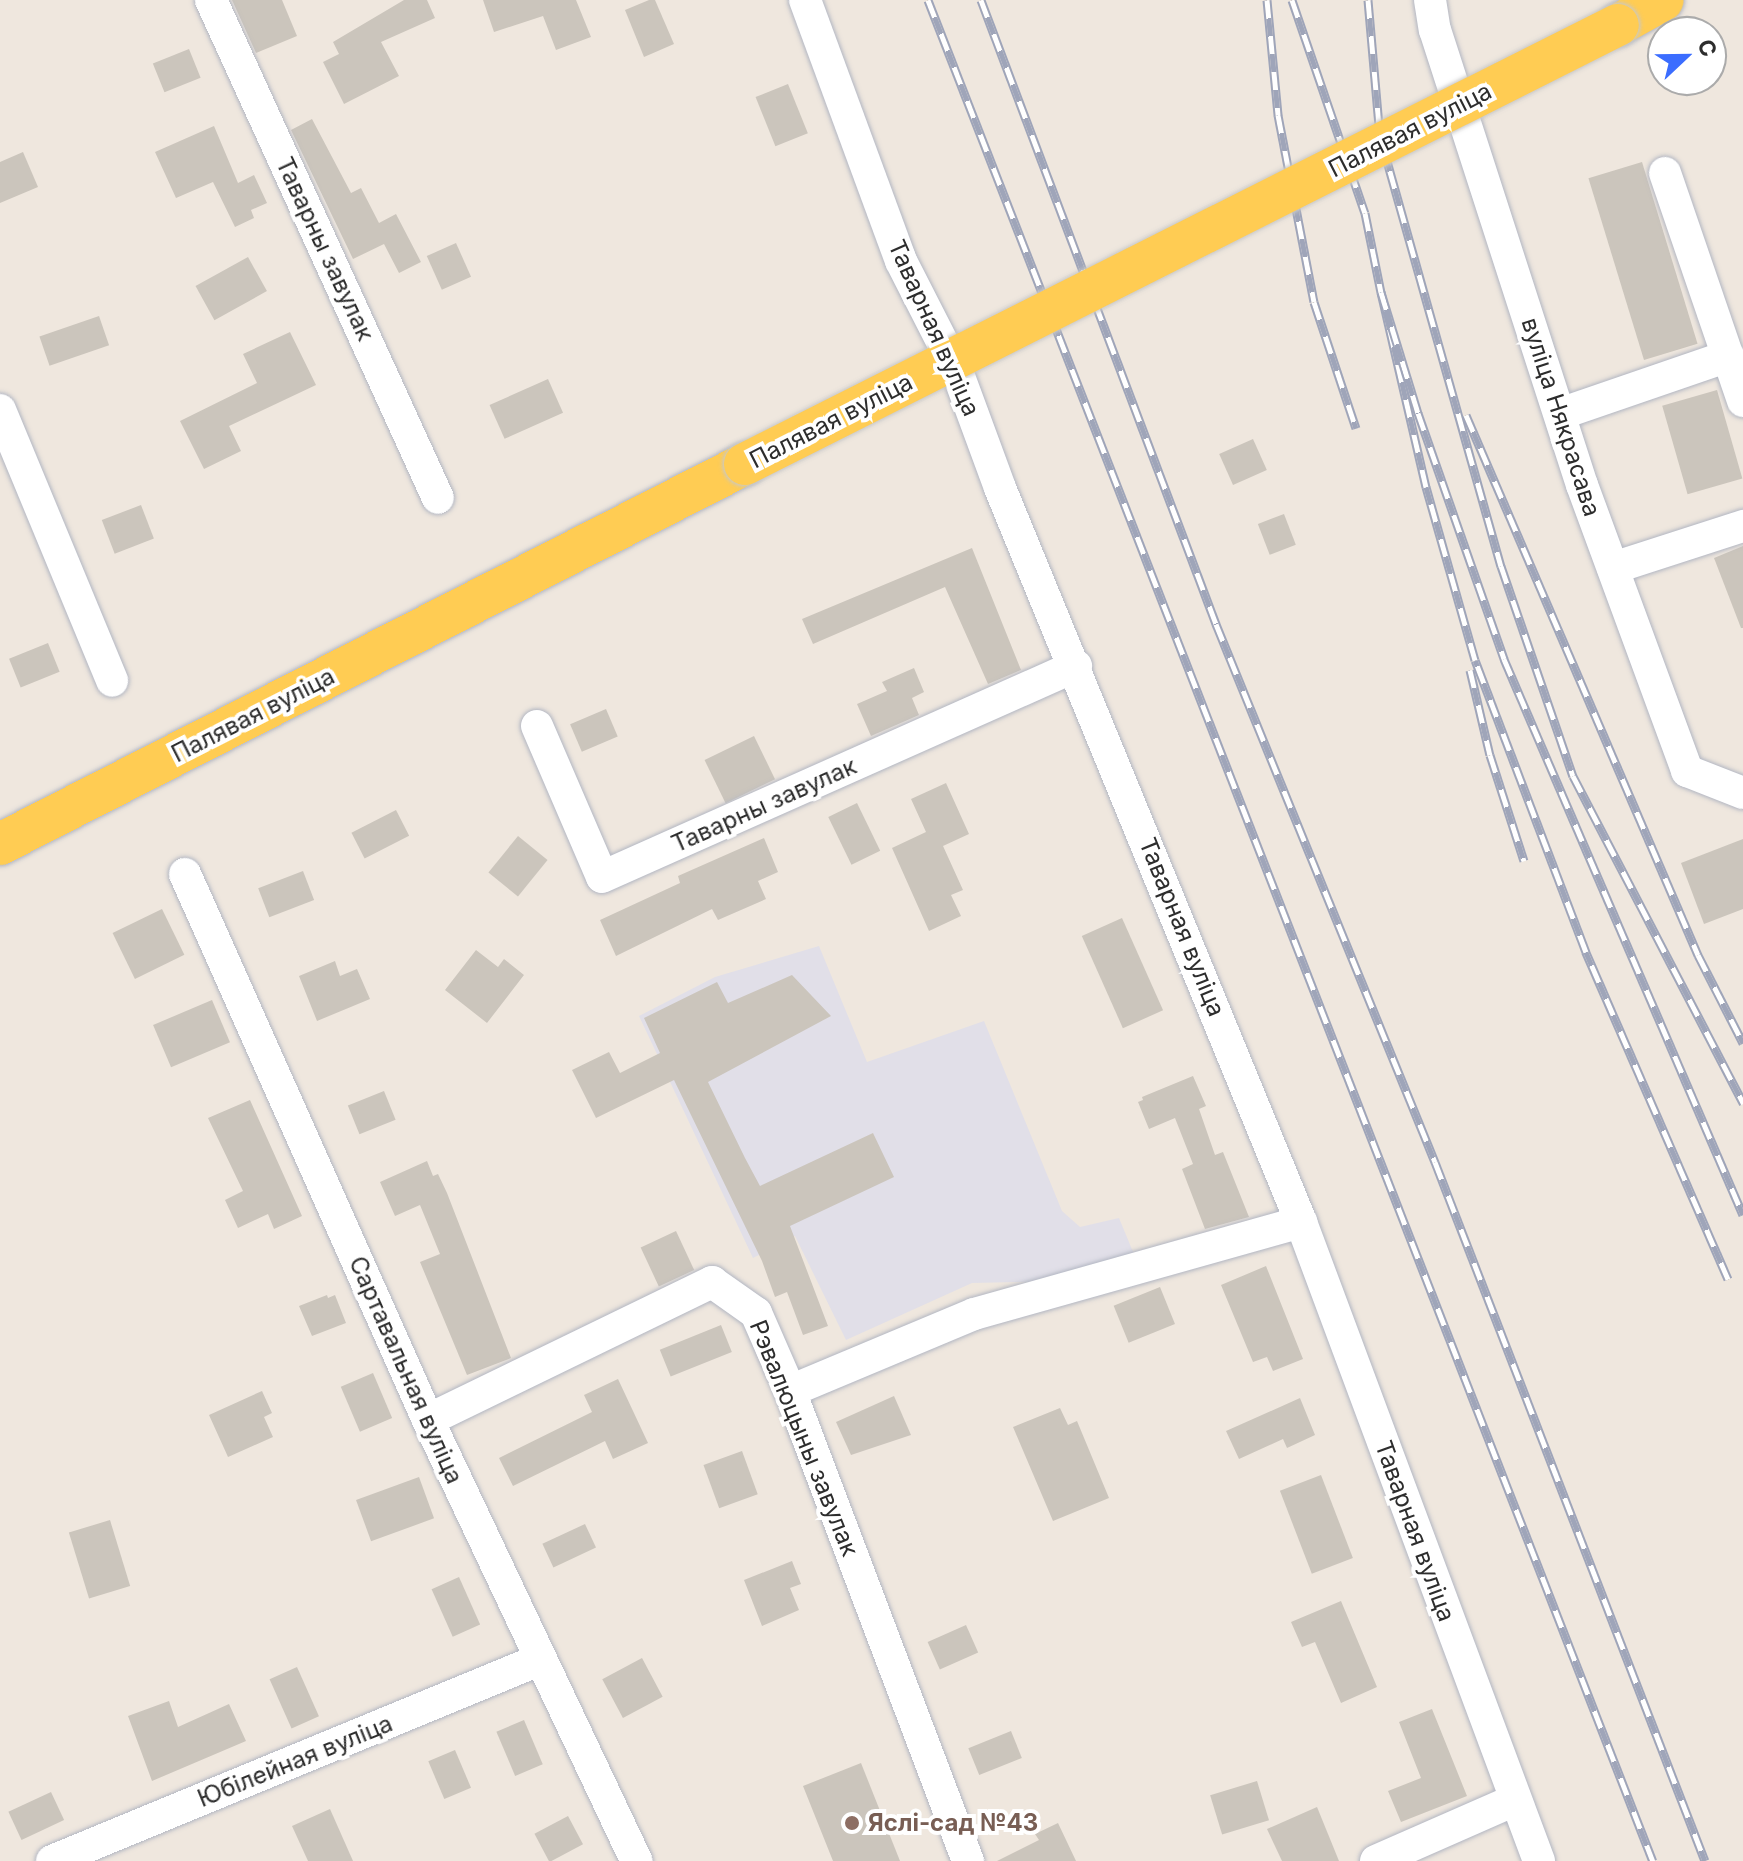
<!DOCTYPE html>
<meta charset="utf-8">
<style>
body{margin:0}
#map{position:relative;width:1743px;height:1861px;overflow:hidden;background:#efe7de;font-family:Inter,sans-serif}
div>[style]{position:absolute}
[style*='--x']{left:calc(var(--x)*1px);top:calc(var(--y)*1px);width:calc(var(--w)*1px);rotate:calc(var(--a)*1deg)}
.industrial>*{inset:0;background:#e1dfe8}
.building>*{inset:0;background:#cbc5bc;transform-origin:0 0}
.roads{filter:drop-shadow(0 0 2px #b2b6c2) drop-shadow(0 0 2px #b2b6c2)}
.minor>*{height:32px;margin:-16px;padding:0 16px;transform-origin:16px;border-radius:16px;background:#fff}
.major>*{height:42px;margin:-21px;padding:0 21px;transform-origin:21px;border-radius:21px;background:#ffcc53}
.rail>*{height:9px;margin-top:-4.5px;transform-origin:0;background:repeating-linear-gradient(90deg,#fff 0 18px,#9fa5b9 0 36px);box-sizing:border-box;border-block:2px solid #9fa5b9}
.bridges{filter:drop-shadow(0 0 2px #c8c8c8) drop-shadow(0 0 2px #c8c8c8)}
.major-bridge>*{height:42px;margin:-21px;padding:0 21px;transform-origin:21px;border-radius:21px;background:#ffcc53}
.dots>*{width:22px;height:22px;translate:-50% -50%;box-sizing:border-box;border:4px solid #fff;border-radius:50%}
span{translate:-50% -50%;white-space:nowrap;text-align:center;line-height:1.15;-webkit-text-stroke:8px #fff;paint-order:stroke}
.street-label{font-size:24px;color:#2d2d2d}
.education-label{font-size:24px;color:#785e54;font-weight:700}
.left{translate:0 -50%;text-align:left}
.north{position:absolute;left:1647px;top:16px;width:80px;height:80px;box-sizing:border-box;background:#fff;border:2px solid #ababab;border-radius:50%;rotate:68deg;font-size:22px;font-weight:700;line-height:32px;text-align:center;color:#2d2d2d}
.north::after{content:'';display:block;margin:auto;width:28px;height:36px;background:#3b6dff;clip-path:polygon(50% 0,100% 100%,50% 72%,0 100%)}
</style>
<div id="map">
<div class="industrial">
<div style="clip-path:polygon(819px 946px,867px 1062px,984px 1021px,1062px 1211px,1080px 1227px,1119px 1218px,1138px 1264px,1061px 1281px,972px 1283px,846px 1340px,795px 1236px,753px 1258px,639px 1016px,715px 977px)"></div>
</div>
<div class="building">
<div style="clip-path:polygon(232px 0,282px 0,297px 36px,256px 53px)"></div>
<div style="clip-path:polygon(404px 0,427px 0,435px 18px,381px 42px,399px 76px,344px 104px,323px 62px,339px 54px,333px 42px)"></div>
<div style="clip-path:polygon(483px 0,576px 0,591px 37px,556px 50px,543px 16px,494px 32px)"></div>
<div style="clip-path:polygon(649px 0,655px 0,674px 44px,644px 57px,625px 10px)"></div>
<div style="left:189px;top:49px;width:31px;height:39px;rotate:68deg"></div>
<div style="left:788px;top:84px;width:53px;height:35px;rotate:68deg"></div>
<div style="clip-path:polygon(312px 119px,351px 193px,361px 188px,379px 223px,396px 214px,421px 262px,399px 273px,384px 244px,353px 259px,291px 130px)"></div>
<div style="clip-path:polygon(214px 126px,238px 183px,254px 175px,267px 203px,251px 210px,254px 218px,235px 227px,213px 182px,176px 198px,155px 152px)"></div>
<div style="clip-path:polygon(23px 152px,38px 187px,0 203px,0 162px)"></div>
<div style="left:1642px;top:162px;width:190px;height:56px;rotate:73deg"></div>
<div style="left:456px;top:243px;width:37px;height:32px;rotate:66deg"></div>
<div style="left:248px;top:257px;width:39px;height:60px;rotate:61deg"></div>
<div style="left:99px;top:316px;width:31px;height:63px;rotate:71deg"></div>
<div style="clip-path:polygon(290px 332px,316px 385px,229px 426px,241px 451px,204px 469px,180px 421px,257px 383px,243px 354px)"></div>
<div style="left:548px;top:379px;width:37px;height:64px;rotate:66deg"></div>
<div style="left:1717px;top:390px;width:92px;height:57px;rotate:74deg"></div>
<div style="left:1253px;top:439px;width:34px;height:37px;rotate:66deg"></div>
<div style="left:141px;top:505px;width:36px;height:42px;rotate:69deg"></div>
<div style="left:1284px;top:514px;width:33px;height:28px;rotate:69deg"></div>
<div style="clip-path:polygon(1743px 546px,1743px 628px,1741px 628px,1714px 558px)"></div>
<div style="clip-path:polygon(972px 548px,1021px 670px,988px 684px,945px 587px,813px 644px,802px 619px)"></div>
<div style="left:48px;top:643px;width:31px;height:42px;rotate:68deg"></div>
<div style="clip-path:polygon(914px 668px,924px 692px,912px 698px,919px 715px,871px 736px,857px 704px,887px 691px,882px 682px)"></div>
<div style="left:606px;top:709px;width:30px;height:39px;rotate:67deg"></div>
<div style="left:754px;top:736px;width:48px;height:55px;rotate:64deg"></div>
<div style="clip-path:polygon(946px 783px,969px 834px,943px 846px,963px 890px,951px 895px,961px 916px,929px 931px,892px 848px,926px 832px,911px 799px)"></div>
<div style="left:857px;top:803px;width:53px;height:32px;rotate:64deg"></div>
<div style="left:396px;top:810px;width:29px;height:50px;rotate:63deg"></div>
<div style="left:518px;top:836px;width:38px;height:47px;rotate:39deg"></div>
<div style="clip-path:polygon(764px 838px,778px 872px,758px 881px,766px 899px,718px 920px,712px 909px,616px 956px,600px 920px,680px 883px,678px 876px)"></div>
<div style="clip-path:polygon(1743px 839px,1743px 909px,1704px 924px,1681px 863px)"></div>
<div style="left:303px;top:871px;width:31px;height:48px;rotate:69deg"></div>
<div style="left:162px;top:909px;width:51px;height:55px;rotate:64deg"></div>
<div style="left:1122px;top:918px;width:101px;height:44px;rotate:66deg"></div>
<div style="clip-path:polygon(476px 950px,498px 967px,504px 959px,524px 975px,487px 1023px,445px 990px)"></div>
<div style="clip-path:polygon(335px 961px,340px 976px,357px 969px,370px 999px,317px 1021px,299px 976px)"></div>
<div style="clip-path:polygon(792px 975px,831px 1016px,708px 1082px,745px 1158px,760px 1186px,873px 1133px,894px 1177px,790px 1226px,828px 1326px,803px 1335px,787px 1292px,775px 1297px,762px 1261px,674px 1080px,596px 1118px,572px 1070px,609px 1052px,620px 1073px,660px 1053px,644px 1018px,717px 982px,728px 1003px)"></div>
<div style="left:212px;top:1000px;width:46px;height:64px;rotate:67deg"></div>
<div style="clip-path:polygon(1193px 1076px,1206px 1106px,1199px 1109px,1215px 1155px,1223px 1152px,1249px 1217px,1205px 1229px,1182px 1169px,1193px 1164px,1175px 1118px,1149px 1129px,1138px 1102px,1143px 1100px,1142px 1097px)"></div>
<div style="left:384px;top:1091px;width:31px;height:39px;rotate:68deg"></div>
<div style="clip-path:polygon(250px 1100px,302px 1216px,274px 1229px,268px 1214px,238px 1228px,225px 1200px,243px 1191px,208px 1118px)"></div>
<div style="clip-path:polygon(427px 1161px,433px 1176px,438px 1174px,447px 1193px,511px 1358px,467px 1375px,420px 1262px,440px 1254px,420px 1205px,395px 1216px,380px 1182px)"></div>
<div style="left:676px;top:1231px;width:43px;height:39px;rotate:65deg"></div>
<div style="clip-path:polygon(1266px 1266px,1303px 1359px,1273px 1371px,1267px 1357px,1253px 1362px,1221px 1285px)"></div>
<div style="left:1160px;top:1287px;width:40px;height:50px;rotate:68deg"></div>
<div style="clip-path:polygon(327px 1295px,328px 1298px,335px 1295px,346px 1323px,312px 1336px,299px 1306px)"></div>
<div style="left:721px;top:1325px;width:29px;height:66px;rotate:68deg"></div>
<div style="left:373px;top:1373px;width:49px;height:35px;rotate:67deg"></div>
<div style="clip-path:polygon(618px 1379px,648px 1443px,613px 1459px,605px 1441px,513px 1486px,499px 1458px,592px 1412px,584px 1395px)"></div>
<div style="clip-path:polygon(262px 1391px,272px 1413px,264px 1417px,273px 1437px,228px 1457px,209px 1415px)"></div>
<div style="clip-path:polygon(894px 1396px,911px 1435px,851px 1455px,836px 1422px)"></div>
<div style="clip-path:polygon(1300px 1398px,1315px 1435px,1287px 1448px,1283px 1439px,1239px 1459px,1226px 1431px)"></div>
<div style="clip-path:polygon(1060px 1408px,1068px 1425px,1077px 1421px,1109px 1498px,1053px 1521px,1013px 1427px)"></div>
<div style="left:742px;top:1451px;width:46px;height:41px;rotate:70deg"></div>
<div style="left:1321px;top:1475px;width:89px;height:44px;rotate:69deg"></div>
<div style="left:419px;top:1477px;width:44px;height:67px;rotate:70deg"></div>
<div style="left:110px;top:1520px;width:69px;height:43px;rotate:73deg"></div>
<div style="left:585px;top:1524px;width:26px;height:47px;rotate:65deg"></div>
<div style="clip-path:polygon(792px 1561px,801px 1584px,790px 1588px,799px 1610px,762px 1626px,744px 1580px)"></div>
<div style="left:459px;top:1577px;width:52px;height:30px;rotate:66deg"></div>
<div style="clip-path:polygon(1341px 1601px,1377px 1687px,1341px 1703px,1315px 1642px,1302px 1647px,1291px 1622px)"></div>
<div style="left:966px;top:1625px;width:30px;height:42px;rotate:66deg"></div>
<div style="left:642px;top:1658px;width:44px;height:45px;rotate:62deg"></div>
<div style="left:297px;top:1667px;width:54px;height:30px;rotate:66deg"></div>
<div style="clip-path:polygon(169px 1701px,178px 1727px,229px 1704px,246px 1741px,152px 1781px,128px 1716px)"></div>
<div style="clip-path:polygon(1432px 1709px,1467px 1796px,1401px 1822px,1388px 1791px,1421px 1778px,1399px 1722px)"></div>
<div style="left:524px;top:1720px;width:48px;height:30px;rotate:67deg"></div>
<div style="left:1011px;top:1731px;width:29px;height:46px;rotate:68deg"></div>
<div style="left:455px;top:1750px;width:41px;height:29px;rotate:67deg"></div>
<div style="clip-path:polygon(861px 1763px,900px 1861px,833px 1861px,803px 1786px)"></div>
<div style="left:1257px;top:1781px;width:41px;height:49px;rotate:73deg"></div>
<div style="left:51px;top:1792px;width:31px;height:47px;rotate:65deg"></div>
<div style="clip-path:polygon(1317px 1807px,1339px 1861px,1282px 1861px,1267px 1829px)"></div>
<div style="clip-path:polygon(330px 1809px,353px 1861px,308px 1861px,292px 1826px)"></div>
<div style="left:568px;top:1816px;width:32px;height:38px;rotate:62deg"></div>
<div style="clip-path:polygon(1058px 1823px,1076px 1861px,997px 1861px,1039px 1840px,1035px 1834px)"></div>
</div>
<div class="roads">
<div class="minor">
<div style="--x:211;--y:0;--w:547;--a:65.5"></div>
<div style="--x:805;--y:0;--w:278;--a:69.8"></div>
<div style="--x:901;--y:261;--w:123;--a:63"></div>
<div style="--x:957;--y:371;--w:125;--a:69.8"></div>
<div style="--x:1000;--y:488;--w:793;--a:67.7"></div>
<div style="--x:1301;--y:1222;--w:682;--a:69.57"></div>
<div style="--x:1430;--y:0;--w:30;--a:81"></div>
<div style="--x:1435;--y:30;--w:478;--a:72.1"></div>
<div style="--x:1582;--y:485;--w:305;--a:69.8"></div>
<div style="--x:1687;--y:771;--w:60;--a:21.4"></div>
<div style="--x:1665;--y:173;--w:241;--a:71.1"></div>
<div style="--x:0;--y:410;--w:293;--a:67.5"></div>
<div style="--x:1560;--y:414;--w:178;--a:-19"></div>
<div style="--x:1613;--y:568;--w:137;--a:-17.9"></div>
<div style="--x:537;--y:726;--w:164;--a:66.7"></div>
<div style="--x:602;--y:877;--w:519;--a:-24"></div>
<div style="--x:185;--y:874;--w:598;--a:66.01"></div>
<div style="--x:428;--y:1420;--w:488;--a:64.7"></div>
<div style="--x:790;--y:1391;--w:199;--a:-22.7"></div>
<div style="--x:974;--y:1314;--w:340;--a:-15.7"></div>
<div style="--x:428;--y:1420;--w:316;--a:-25.9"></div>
<div style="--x:712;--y:1282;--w:54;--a:35.2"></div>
<div style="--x:756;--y:1313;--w:85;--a:66.4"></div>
<div style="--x:790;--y:1391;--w:503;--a:69.26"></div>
<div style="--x:52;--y:1861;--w:527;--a:-22.43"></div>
<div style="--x:1376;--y:1861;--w:152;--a:-23.7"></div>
</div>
<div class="major">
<div style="--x:1618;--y:25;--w:51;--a:-29.1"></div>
<div style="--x:0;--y:844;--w:836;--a:-27.02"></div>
</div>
</div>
<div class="rail">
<div style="--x:928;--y:0;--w:1997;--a:68.72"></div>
<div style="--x:981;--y:0;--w:667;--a:69.36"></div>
<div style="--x:1216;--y:624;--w:581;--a:67.85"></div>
<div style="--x:1435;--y:1162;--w:749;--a:68.88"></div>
<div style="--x:1267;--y:0;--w:116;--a:84.5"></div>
<div style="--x:1278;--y:115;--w:190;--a:79.1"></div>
<div style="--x:1314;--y:302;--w:133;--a:71.6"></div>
<div style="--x:1292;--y:0;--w:225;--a:71.1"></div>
<div style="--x:1365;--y:213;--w:81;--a:78.6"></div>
<div style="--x:1368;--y:0;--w:137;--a:85"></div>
<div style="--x:1380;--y:136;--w:447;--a:74.3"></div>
<div style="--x:1501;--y:566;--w:222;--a:71.1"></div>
<div style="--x:1573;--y:776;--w:369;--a:62.5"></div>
<div style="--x:1466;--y:415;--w:588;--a:66.75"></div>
<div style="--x:1698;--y:955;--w:99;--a:62.9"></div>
<div style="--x:1470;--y:670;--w:87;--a:76.8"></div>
<div style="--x:1490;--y:755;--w:111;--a:72.2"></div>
<div style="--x:1728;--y:1279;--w:357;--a:-113.5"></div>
<div style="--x:1586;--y:952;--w:312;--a:-110.8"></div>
<div style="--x:1475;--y:660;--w:180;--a:-105.8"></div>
<div style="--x:1426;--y:487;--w:200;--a:-103"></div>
<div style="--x:1381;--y:292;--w:127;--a:73"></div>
<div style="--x:1418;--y:413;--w:261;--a:70.7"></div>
<div style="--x:1504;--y:659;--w:605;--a:66.74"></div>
</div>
<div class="bridges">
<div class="major-bridge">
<div style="--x:745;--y:464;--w:977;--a:-26.7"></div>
</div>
</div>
<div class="dots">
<div style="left:852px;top:1823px;background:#8d6e63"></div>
</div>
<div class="street-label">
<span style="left:1410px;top:130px;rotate:-27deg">Палявая вуліца</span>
<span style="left:325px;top:249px;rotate:65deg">Таварны завулак</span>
<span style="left:934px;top:328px;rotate:66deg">Таварная вуліца</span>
<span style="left:1561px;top:417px;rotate:72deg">вуліца Някрасава</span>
<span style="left:831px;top:421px;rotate:-27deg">Палявая вуліца</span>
<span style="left:253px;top:715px;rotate:-27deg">Палявая вуліца</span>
<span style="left:764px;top:805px;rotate:-24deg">Таварны завулак</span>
<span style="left:1182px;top:927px;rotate:68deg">Таварная вуліца</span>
<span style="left:406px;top:1370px;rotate:66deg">Сартавальная вуліца</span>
<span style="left:804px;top:1438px;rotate:68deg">Рэвалюцыны завулак</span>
<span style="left:1415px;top:1531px;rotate:70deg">Таварная вуліца</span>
<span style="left:295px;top:1761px;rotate:-22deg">Юбілейная вуліца</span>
</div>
<div class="education-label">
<span class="left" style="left:868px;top:1823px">Яслі-сад №43</span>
</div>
<div class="north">С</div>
</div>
